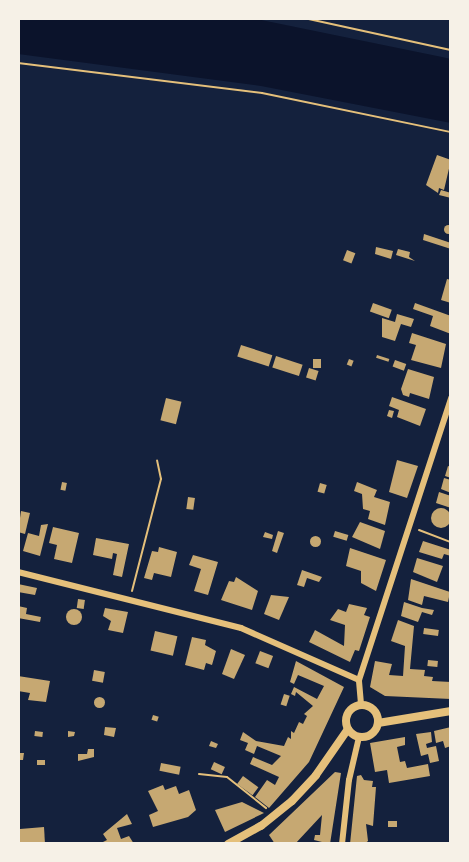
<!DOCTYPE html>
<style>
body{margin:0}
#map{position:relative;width:469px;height:862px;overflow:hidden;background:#14213d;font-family:Manrope,sans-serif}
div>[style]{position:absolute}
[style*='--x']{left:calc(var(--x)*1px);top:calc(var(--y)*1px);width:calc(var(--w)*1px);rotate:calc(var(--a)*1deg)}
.water>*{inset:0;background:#0b132b}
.building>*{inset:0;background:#c6a872;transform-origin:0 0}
.round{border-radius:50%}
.path>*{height:2px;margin:-1px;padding:0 1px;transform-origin:1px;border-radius:1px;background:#e5c07b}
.minor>*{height:6px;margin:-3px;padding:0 3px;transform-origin:3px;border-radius:3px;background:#e5c07b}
.tertiary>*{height:8px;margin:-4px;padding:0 4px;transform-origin:4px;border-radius:4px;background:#e5c07b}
.tertiary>.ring{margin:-4px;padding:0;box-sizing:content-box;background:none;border:8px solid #e5c07b;border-radius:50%}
span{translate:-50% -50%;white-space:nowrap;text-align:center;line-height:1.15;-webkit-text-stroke:4.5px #f6f1e7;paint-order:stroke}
.frame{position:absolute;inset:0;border:20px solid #f6f1e7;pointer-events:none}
</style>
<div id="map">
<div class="water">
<div style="clip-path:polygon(18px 18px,251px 18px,442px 57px,451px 59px,451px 123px,261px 86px,18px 54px)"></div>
</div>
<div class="building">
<div style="clip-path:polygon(437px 155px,451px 160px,444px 190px,439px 188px,438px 193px,426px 185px)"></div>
<div style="clip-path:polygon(441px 190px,451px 193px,451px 198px,439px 195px)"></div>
<div class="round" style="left:443.5px;top:224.5px;width:9px;height:9px"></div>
<div style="clip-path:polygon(424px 234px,451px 243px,451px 249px,423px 240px)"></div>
<div style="clip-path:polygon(376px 247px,393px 251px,391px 259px,375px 254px)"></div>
<div style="clip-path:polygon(398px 249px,410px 252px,409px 257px,415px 261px,396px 255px)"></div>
<div style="left:347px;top:250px;width:9px;height:11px;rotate:21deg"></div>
<div style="clip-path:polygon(447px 279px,451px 280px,451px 303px,441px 300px)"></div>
<div style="left:373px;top:303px;width:20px;height:9px;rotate:20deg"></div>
<div style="clip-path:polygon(415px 303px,451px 316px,451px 334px,430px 326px,433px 316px,413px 309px)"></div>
<div style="clip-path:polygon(397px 314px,414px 319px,411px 327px,401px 324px,395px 341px,382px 337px,382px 318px,395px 322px)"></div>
<div style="clip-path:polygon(412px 333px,446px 344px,441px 368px,411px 360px,416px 345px,409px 343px)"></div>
<div style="left:241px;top:345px;width:33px;height:12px;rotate:18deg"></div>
<div style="left:377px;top:355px;width:13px;height:3px;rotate:18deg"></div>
<div style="left:276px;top:356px;width:28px;height:12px;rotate:18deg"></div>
<div style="left:313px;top:359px;width:8px;height:9px"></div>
<div style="left:349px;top:359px;width:5px;height:6px;rotate:22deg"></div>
<div style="left:395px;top:360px;width:12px;height:7px;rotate:20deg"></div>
<div style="left:309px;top:368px;width:10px;height:10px;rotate:17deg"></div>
<div style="clip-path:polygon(408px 369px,434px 377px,429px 399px,410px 393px,409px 397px,403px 395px,401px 389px)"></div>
<div style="clip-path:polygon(392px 397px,426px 409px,420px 426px,397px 417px,399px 410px,389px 406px)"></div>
<div style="left:166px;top:398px;width:16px;height:23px;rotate:14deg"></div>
<div style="clip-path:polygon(389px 410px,394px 411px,392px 418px,387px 416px)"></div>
<div style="clip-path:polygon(397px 460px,418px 466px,407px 498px,389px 492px)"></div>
<div style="clip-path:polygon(448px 466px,451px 467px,451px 478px,445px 476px)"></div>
<div style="clip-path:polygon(444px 478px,451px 480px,451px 493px,441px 489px)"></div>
<div style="left:62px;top:482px;width:5px;height:8px;rotate:11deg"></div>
<div style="clip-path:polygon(357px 482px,377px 490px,374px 497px,390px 502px,385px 525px,368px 519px,370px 511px,363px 509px,362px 494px,354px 491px)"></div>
<div style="left:320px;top:483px;width:7px;height:9px;rotate:16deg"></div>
<div style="clip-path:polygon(439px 492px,451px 496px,451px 508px,436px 503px)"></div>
<div style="left:188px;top:497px;width:7px;height:12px;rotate:8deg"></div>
<div class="round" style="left:431px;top:508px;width:20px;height:20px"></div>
<div style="clip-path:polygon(21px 511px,30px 513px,25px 534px,18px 532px)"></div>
<div style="clip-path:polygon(360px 522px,385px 531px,380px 549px,352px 537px)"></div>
<div style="clip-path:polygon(48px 524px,40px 556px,23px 551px,28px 533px,39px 536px,41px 525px)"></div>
<div style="clip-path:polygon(53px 527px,79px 533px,72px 563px,54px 559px,57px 545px,49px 543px)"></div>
<div style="clip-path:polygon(278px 531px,284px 533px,277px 553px,272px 551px)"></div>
<div style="left:335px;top:531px;width:14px;height:6px;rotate:17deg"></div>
<div style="clip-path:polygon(265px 532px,273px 535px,272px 539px,263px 537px)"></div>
<div class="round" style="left:309.5px;top:535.5px;width:11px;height:11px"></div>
<div style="clip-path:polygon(96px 538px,129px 544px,122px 577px,113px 575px,117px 554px,113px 553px,112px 559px,93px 555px)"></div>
<div style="clip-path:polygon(423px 541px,451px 550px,451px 556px,444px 554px,442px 559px,419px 552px)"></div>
<div style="clip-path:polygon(159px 547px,177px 552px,171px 577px,154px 573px,152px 580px,144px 578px,152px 551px,158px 552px)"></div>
<div style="clip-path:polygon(350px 548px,386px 560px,376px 591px,361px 583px,361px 571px,346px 566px)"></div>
<div style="clip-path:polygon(193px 555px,218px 562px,208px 595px,194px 591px,201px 569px,189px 565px)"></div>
<div style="clip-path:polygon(417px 558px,443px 566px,437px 582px,413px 572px)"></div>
<div style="clip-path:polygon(302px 570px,322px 577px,319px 582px,307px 578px,304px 587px,297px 585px)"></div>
<div style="clip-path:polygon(236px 577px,258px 591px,252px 610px,221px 600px,229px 581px,234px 582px)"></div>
<div style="clip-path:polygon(411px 579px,450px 592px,448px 602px,424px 596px,422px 605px,408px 600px)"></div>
<div style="clip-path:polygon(18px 584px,37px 588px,35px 595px,18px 592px)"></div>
<div style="clip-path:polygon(271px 595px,289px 597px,279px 620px,264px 614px)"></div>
<div style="left:78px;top:599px;width:7px;height:9px;rotate:8deg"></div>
<div style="clip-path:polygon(404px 602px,422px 608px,434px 610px,432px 615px,422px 612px,418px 622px,401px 616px)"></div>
<div style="clip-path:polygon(349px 604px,367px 608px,364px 615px,370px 617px,359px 651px,355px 650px,350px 662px,309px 642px,315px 630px,344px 646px,345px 625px,330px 620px,338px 609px,346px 612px)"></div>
<div style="clip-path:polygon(18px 606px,27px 608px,26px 614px,41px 617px,40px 622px,18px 618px)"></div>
<div style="clip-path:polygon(105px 608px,128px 612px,123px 633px,108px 630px,111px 621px,103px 616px)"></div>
<div class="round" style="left:66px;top:609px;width:16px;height:16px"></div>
<div style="clip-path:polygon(398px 620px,414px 626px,410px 669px,425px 670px,424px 676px,433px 677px,432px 681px,451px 682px,451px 699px,385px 696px,370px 687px,375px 661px,392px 664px,389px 675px,403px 676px,405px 646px,391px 641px)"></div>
<div style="left:424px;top:628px;width:15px;height:6px;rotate:8deg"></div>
<div style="left:155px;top:631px;width:23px;height:20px;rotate:13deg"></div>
<div style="clip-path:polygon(192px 637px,206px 640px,205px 645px,216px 651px,212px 665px,206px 663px,204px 670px,185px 665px)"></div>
<div style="clip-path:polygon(231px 649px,245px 655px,234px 679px,222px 674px)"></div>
<div style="left:260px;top:651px;width:14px;height:13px;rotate:21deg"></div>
<div style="left:428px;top:660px;width:10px;height:6px;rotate:6deg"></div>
<div style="clip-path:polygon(296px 661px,344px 687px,309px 762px,269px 808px,255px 797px,267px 780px,275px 785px,279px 777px,250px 764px,253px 757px,272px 765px,281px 756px,257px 746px,254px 754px,245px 750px,248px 743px,240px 740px,243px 732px,256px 741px,284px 746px,288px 737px,291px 739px,291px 731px,294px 733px,299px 722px,303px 724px,307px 716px,304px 714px,313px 706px,296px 692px,295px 696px,291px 694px,294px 687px,317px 699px,324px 686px,298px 675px,294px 684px,290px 682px)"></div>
<div style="left:94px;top:670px;width:11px;height:11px;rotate:10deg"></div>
<div style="clip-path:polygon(18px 676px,50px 681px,46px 702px,28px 700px,30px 693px,18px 691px)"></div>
<div style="left:284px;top:694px;width:6px;height:11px;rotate:18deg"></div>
<div class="round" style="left:93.5px;top:696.5px;width:11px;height:11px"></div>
<div style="left:153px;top:715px;width:6px;height:5px;rotate:18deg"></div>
<div style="clip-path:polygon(105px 727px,116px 728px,114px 737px,104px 735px)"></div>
<div style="clip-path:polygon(451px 727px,451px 746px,445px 748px,443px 741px,436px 743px,434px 731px)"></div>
<div style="left:35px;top:731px;width:8px;height:5px;rotate:7deg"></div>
<div style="clip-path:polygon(68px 731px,75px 732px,74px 736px,68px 737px)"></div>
<div style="clip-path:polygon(431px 732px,432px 742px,426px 744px,427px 748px,436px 746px,439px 761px,430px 763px,428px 754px,421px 756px,416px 734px)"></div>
<div style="clip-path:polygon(405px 737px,405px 745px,397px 747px,400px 762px,405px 761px,407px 768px,428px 764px,430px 776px,389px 783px,387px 770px,375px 772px,370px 743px)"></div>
<div style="clip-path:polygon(211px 741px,218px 744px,216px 748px,209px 746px)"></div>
<div style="clip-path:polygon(88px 749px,94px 749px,94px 757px,78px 761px,78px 754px,87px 754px)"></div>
<div style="clip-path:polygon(18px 753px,24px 753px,23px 760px,18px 760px)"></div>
<div style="left:37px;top:760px;width:8px;height:5px"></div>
<div style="left:214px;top:762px;width:12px;height:8px;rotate:24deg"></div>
<div style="left:161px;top:763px;width:20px;height:8px;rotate:11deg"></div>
<div style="clip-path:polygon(335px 772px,341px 773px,330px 844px,314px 840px,315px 835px,320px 835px,322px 815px,295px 844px,275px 844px,269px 835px)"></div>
<div style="clip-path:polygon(361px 775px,364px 780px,373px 781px,372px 787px,376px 787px,373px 826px,366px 824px,368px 841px,364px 844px,350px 844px,357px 776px)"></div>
<div style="left:243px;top:776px;width:19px;height:10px;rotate:36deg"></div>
<div style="clip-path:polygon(163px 785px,165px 790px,176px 786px,179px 794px,189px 790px,196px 810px,188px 817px,153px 827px,149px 815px,158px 811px,148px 791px)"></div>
<div style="clip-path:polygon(242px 802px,264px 813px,225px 832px,215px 810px)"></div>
<div style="clip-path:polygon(127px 814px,132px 824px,117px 828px,121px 839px,129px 836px,134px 844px,99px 844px,107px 840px,103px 834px)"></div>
<div style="left:388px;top:821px;width:9px;height:6px"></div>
<div style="clip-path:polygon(44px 827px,45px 844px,18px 844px,20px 829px)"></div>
</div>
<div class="path">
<div style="--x:304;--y:18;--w:150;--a:12.3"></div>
<div style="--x:18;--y:63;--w:246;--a:7"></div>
<div style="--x:262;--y:93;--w:193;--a:11.7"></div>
<div style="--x:419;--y:530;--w:34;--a:21"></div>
<div style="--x:132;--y:591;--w:116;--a:-75.5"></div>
<div style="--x:161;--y:479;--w:19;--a:-102"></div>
<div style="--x:199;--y:774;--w:28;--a:6"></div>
<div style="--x:227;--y:777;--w:50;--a:38.5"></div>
</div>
<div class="minor">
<div style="--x:18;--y:572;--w:230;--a:14.1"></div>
<div style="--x:241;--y:628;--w:129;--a:23.8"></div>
<div style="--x:361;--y:704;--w:24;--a:-95"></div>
<div style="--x:359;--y:680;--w:297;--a:-71.9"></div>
<div style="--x:342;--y:844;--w:64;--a:-83.8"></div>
<div style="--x:349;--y:780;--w:44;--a:-76.9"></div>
</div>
<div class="tertiary">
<div class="ring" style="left:346px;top:705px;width:24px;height:24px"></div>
<div style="--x:378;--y:723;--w:74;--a:-9.3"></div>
<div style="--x:228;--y:844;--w:38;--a:-29"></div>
<div style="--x:261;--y:826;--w:40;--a:-39"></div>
<div style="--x:292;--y:801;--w:35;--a:-47"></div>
<div style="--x:316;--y:775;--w:56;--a:-55.2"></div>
</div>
<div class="frame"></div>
</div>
